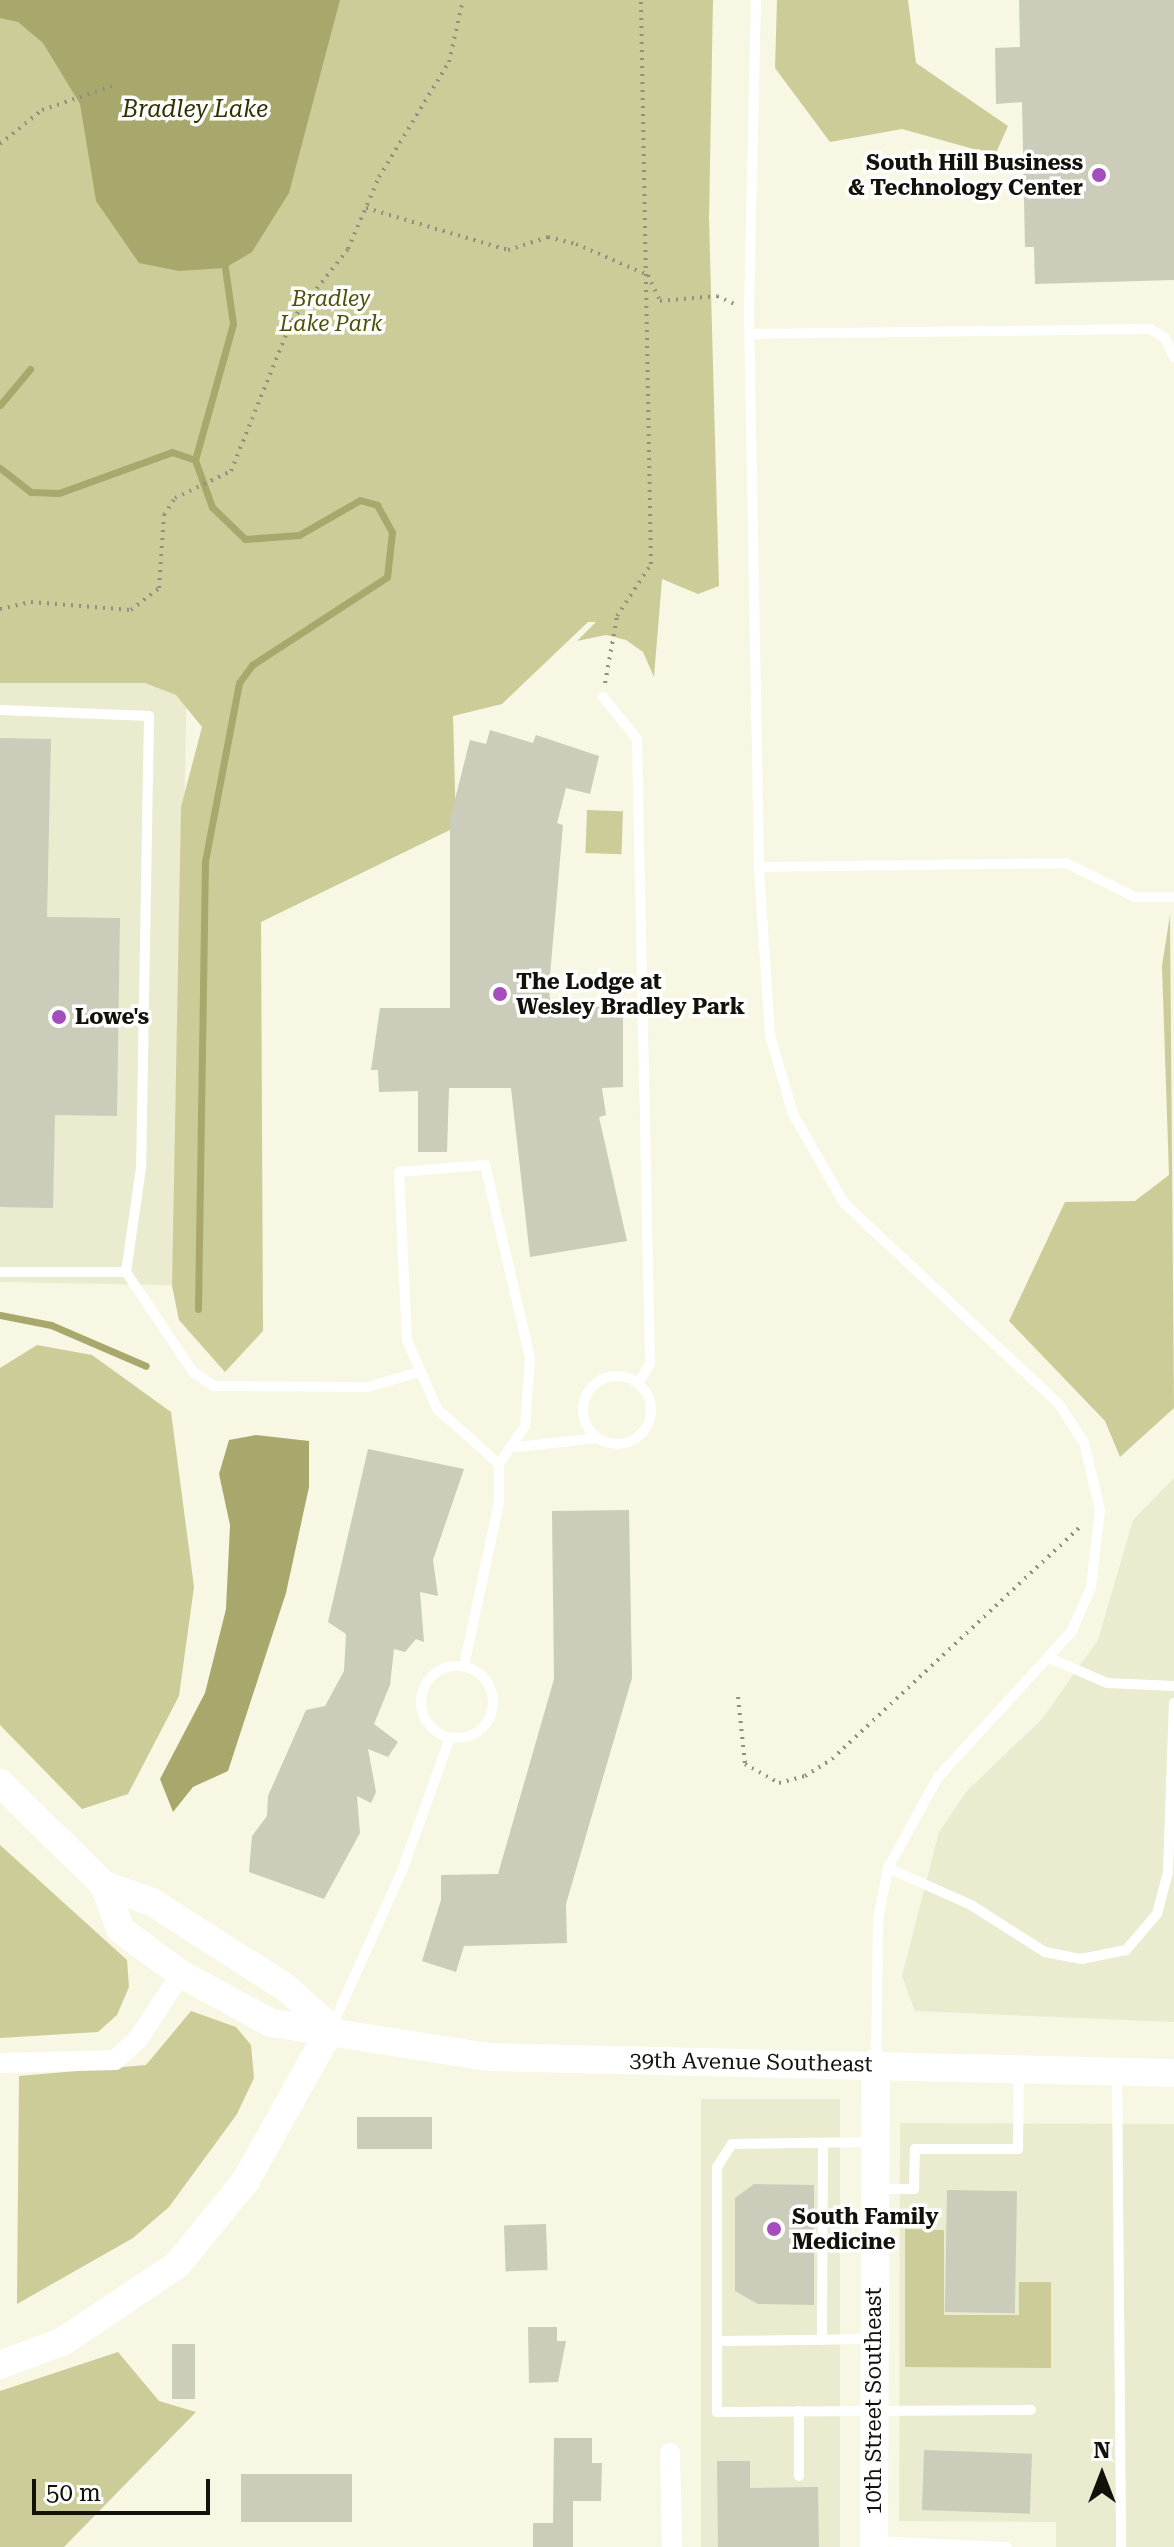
<!DOCTYPE html>
<style>
body{margin:0}
#map{position:relative;width:1174px;height:2547px;overflow:hidden;background:#f7f7e3;font-family:"Roboto Serif",serif}
div>[style]{position:absolute}
[style*='--x']{left:calc(var(--x)*1px);top:calc(var(--y)*1px);width:calc(var(--w)*1px);rotate:calc(var(--a)*1deg)}
.built>*{inset:0;background:#ebebd0;transform-origin:0 0}
.green>*{inset:0;background:#cc9;transform-origin:0 0}
.water>*{inset:0;background:#a8a86d}
.stream>*{height:7px;margin:-3.5px;padding:0 3.5px;transform-origin:3.5px;border-radius:3.5px;background:#a8a86d}
.building>*{inset:0;background:#cbccb9;transform-origin:0 0}
.path>*{height:4px;margin-top:-2px;transform-origin:0;background:repeating-linear-gradient(90deg,#909082 0 2px,transparent 0 8px)}
.lane>*{height:10px;margin:-5px;padding:0 5px;transform-origin:5px;border-radius:5px;background:#fff}
.lane>.ring{margin:-5px;padding:0;box-sizing:content-box;background:none;border:10px solid #fff;border-radius:50%}
.street>*{height:20px;margin:-10px;padding:0 10px;transform-origin:10px;border-radius:10px;background:#fff}
.secondary>*{height:28px;margin:-14px;padding:0 14px;transform-origin:14px;border-radius:14px;background:#fff}
.dots>*{width:22px;height:22px;translate:-50% -50%;box-sizing:border-box;border:4px solid #fff;border-radius:50%}
span{translate:-50% -50%;white-space:nowrap;text-align:center;line-height:1.15;-webkit-text-stroke:7px #fff;paint-order:stroke}
.poi-label{font-size:22px;color:#12120b;font-weight:700}
.right{translate:-100% -50%;text-align:right}
.left{translate:0 -50%;text-align:left}
.park-label{font-size:22px;color:#515006;font-style:italic}
.street-label{font-size:22px;color:#12120b}
.water-label{font-size:24px;color:#323100;font-style:italic}
.north{position:absolute;left:1062px;top:2435px;width:80px;height:80px;-webkit-text-stroke:6px #fff;paint-order:stroke;rotate:0deg;font-size:22px;font-weight:700;line-height:32px;text-align:center;color:#12120b}
.north::after{content:'';display:block;margin:auto;width:28px;height:36px;background:#12120b;clip-path:polygon(50% 0,100% 100%,50% 72%,0 100%)}
.scale{position:absolute;left:32px;top:2479px;width:178px;height:36px;box-sizing:border-box;border:4px solid #12120b;border-top:0;padding-left:10px;font-size:24px;line-height:28px;white-space:nowrap;color:#12120b;-webkit-text-stroke:6px #fff;paint-order:stroke}
</style>
<div id="map">
<div class="built">
<div style="left:0;top:663px;width:187px;height:619px;rotate:1deg"></div>
<div style="clip-path:polygon(1174px 1478px,1174px 2022px,915px 2011px,902px 1976px,939px 1832px,967px 1791px,1042px 1719px,1098px 1640px,1133px 1520px)"></div>
<div style="left:701px;top:2099px;width:139px;height:448px"></div>
<div style="clip-path:polygon(900px 2123px,1174px 2124px,1174px 2547px,1056px 2547px,1056px 2522px,899px 2521px)"></div>
</div>
<div class="green">
<div style="clip-path:polygon(0 0,713px 0,709px 218px,719px 586px,698px 594px,662px 579px,654px 677px,643px 652px,626px 640px,606px 635px,577px 641px,596px 622px,588px 622px,502px 704px,453px 716px,456px 827px,261px 922px,263px 1331px,225px 1372px,179px 1320px,172px 1286px,181px 807px,202px 727px,176px 695px,145px 683px,0 683px)"></div>
<div style="clip-path:polygon(777px 0,908px 0,916px 63px,1008px 126px,995px 155px,902px 129px,830px 142px,775px 68px)"></div>
<div style="left:587px;top:810px;width:36px;height:43px;rotate:2deg"></div>
<div style="clip-path:polygon(1170px 915px,1174px 1408px,1120px 1457px,1105px 1421px,1009px 1321px,1065px 1202px,1135px 1201px,1169px 1175px,1162px 966px)"></div>
<div style="clip-path:polygon(37px 1345px,92px 1355px,171px 1412px,194px 1587px,179px 1696px,128px 1794px,82px 1809px,0 1725px,0 1368px)"></div>
<div style="clip-path:polygon(0 1845px,127px 1960px,129px 1987px,117px 2015px,98px 2032px,0 2038px)"></div>
<div style="clip-path:polygon(191px 2011px,236px 2027px,251px 2045px,254px 2078px,237px 2114px,169px 2207px,133px 2238px,17px 2304px,19px 2076px,146px 2065px)"></div>
<div style="clip-path:polygon(905px 2229px,944px 2230px,944px 2315px,1019px 2315px,1019px 2282px,1051px 2282px,1051px 2368px,905px 2367px)"></div>
<div style="clip-path:polygon(118px 2352px,159px 2401px,196px 2412px,64px 2547px,0 2547px,0 2391px)"></div>
</div>
<div class="water">
<div style="clip-path:polygon(0 0,340px 0,289px 193px,252px 252px,225px 268px,179px 271px,139px 263px,96px 201px,80px 104px,43px 43px,18px 22px,0 18px)"></div>
<div style="clip-path:polygon(256px 1435px,309px 1441px,309px 1487px,286px 1593px,228px 1771px,193px 1787px,173px 1812px,160px 1779px,205px 1693px,226px 1609px,230px 1525px,219px 1474px,229px 1440px)"></div>
</div>
<div class="stream">
<div style="--x:0;--y:405;--w:47;--a:-50.2"></div>
<div style="--x:195;--y:460;--w:141;--a:-74.4"></div>
<div style="--x:233;--y:324;--w:57;--a:-98.1"></div>
<div style="--x:0;--y:468;--w:39;--a:38"></div>
<div style="--x:31;--y:492;--w:28;--a:2"></div>
<div style="--x:59;--y:493;--w:120;--a:-19.9"></div>
<div style="--x:172;--y:452;--w:24;--a:19"></div>
<div style="--x:195;--y:460;--w:50;--a:70.1"></div>
<div style="--x:212;--y:507;--w:46;--a:44.1"></div>
<div style="--x:245;--y:539;--w:54;--a:-4.2"></div>
<div style="--x:299;--y:535;--w:70;--a:-29.8"></div>
<div style="--x:360;--y:500;--w:18;--a:16"></div>
<div style="--x:377;--y:505;--w:31;--a:61"></div>
<div style="--x:392;--y:532;--w:45;--a:96.3"></div>
<div style="--x:387;--y:577;--w:161;--a:146.9"></div>
<div style="--x:252;--y:665;--w:22;--a:126"></div>
<div style="--x:239;--y:683;--w:181;--a:100.8"></div>
<div style="--x:205;--y:861;--w:448;--a:90.9"></div>
<div style="--x:0;--y:1315;--w:52;--a:11.1"></div>
<div style="--x:51;--y:1325;--w:103;--a:23.3"></div>
</div>
<div class="building">
<div style="clip-path:polygon(1019px 0,1174px 0,1174px 280px,1035px 284px,1034px 247px,1025px 247px,1022px 102px,996px 104px,995px 48px,1020px 47px)"></div>
<div style="clip-path:polygon(490px 730px,533px 743px,536px 735px,599px 756px,590px 794px,566px 788px,557px 823px,563px 825px,549px 987px,550px 1001px,623px 1009px,623px 1087px,602px 1088px,606px 1115px,599px 1117px,627px 1241px,530px 1257px,511px 1088px,449px 1088px,447px 1152px,418px 1152px,418px 1091px,379px 1092px,378px 1070px,371px 1070px,380px 1008px,450px 1008px,450px 819px,470px 740px,486px 744px)"></div>
<div style="clip-path:polygon(0 738px,51px 739px,47px 917px,120px 918px,117px 1116px,55px 1115px,53px 1208px,0 1207px)"></div>
<div style="clip-path:polygon(368px 1449px,464px 1469px,433px 1560px,438px 1596px,420px 1592px,424px 1642px,416px 1639px,405px 1652px,394px 1649px,390px 1685px,374px 1724px,398px 1742px,388px 1757px,368px 1749px,376px 1792px,371px 1803px,357px 1796px,360px 1833px,324px 1899px,249px 1872px,252px 1836px,267px 1816px,268px 1796px,306px 1710px,325px 1706px,344px 1671px,346px 1634px,328px 1622px)"></div>
<div style="clip-path:polygon(629px 1510px,632px 1678px,566px 1904px,567px 1943px,464px 1946px,456px 1972px,422px 1961px,441px 1900px,441px 1875px,498px 1874px,554px 1679px,552px 1511px)"></div>
<div style="left:357px;top:2117px;width:75px;height:32px"></div>
<div style="clip-path:polygon(754px 2184px,814px 2185px,814px 2305px,758px 2304px,735px 2291px,735px 2198px)"></div>
<div style="left:947px;top:2190px;width:70px;height:122px;rotate:1deg"></div>
<div style="left:546px;top:2224px;width:46px;height:42px;rotate:88deg"></div>
<div style="clip-path:polygon(528px 2327px,557px 2327px,557px 2341px,566px 2341px,558px 2382px,529px 2383px)"></div>
<div style="left:172px;top:2344px;width:23px;height:55px"></div>
<div style="clip-path:polygon(554px 2438px,592px 2438px,592px 2463px,602px 2463px,601px 2501px,573px 2501px,573px 2547px,533px 2547px,533px 2523px,553px 2523px)"></div>
<div style="left:924px;top:2450px;width:108px;height:60px;rotate:2deg"></div>
<div style="clip-path:polygon(717px 2461px,750px 2461px,750px 2488px,818px 2487px,819px 2547px,718px 2547px)"></div>
<div style="left:352px;top:2474px;width:48px;height:111px;rotate:90deg"></div>
</div>
<div class="path">
<div style="--x:0;--y:144;--w:54;--a:-39"></div>
<div style="--x:42;--y:110;--w:74;--a:-18.9"></div>
<div style="--x:366;--y:208;--w:148;--a:16.5"></div>
<div style="--x:508;--y:250;--w:42;--a:-18"></div>
<div style="--x:548;--y:237;--w:29;--a:14"></div>
<div style="--x:576;--y:244;--w:78;--a:23.3"></div>
<div style="--x:648;--y:275;--w:29;--a:65"></div>
<div style="--x:660;--y:301;--w:57;--a:-5"></div>
<div style="--x:717;--y:296;--w:19;--a:25"></div>
<div style="--x:0;--y:609;--w:32;--a:-13"></div>
<div style="--x:31;--y:602;--w:100;--a:4.6"></div>
<div style="--x:131;--y:610;--w:36;--a:-38"></div>
<div style="--x:159;--y:588;--w:73;--a:-86.1"></div>
<div style="--x:164;--y:515;--w:20;--a:-57"></div>
<div style="--x:175;--y:498;--w:62;--a:-25.7"></div>
<div style="--x:231;--y:471;--w:163;--a:-68"></div>
<div style="--x:292;--y:320;--w:90;--a:-51.7"></div>
<div style="--x:348;--y:249;--w:78;--a:-66.7"></div>
<div style="--x:379;--y:177;--w:135;--a:-58.7"></div>
<div style="--x:449;--y:62;--w:64;--a:-77.3"></div>
<div style="--x:605;--y:683;--w:68;--a:-79.8"></div>
<div style="--x:617;--y:616;--w:62;--a:-56.8"></div>
<div style="--x:651;--y:564;--w:564;--a:-91.02"></div>
<div style="--x:738;--y:1697;--w:67;--a:84"></div>
<div style="--x:745;--y:1764;--w:39;--a:29"></div>
<div style="--x:779;--y:1783;--w:27;--a:-15"></div>
<div style="--x:805;--y:1776;--w:32;--a:-32"></div>
<div style="--x:832;--y:1759;--w:340;--a:-43.1"></div>
</div>
<div class="lane">
<div style="--x:756;--y:0;--w:312;--a:91.3"></div>
<div style="--x:749;--y:312;--w:555;--a:88.97"></div>
<div style="--x:759;--y:867;--w:168;--a:86.3"></div>
<div style="--x:770;--y:1035;--w:82;--a:73.8"></div>
<div style="--x:793;--y:1114;--w:103;--a:60.2"></div>
<div style="--x:844;--y:1203;--w:294;--a:43.1"></div>
<div style="--x:1059;--y:1404;--w:46;--a:57.3"></div>
<div style="--x:1084;--y:1443;--w:68;--a:76.4"></div>
<div style="--x:1100;--y:1509;--w:79;--a:96.6"></div>
<div style="--x:1091;--y:1587;--w:48;--a:113.4"></div>
<div style="--x:1072;--y:1631;--w:198;--a:132.5"></div>
<div style="--x:938;--y:1777;--w:104;--a:118.8"></div>
<div style="--x:888;--y:1868;--w:52;--a:101.1"></div>
<div style="--x:878;--y:1919;--w:142;--a:90.8"></div>
<div style="--x:750;--y:334;--w:400;--a:-0.7"></div>
<div style="--x:1150;--y:329;--w:17;--a:31"></div>
<div style="--x:1165;--y:338;--w:21;--a:65"></div>
<div style="--x:603;--y:697;--w:54;--a:51"></div>
<div style="--x:637;--y:739;--w:625;--a:88.81"></div>
<div style="--x:650;--y:1364;--w:22;--a:122"></div>
<div style="--x:0;--y:710;--w:149;--a:2.3"></div>
<div style="--x:149;--y:716;--w:452;--a:91"></div>
<div style="--x:141;--y:1168;--w:105;--a:98.2"></div>
<div style="--x:126;--y:1272;--w:126;--a:180"></div>
<div style="--x:759;--y:867;--w:307;--a:-0.7"></div>
<div style="--x:1066;--y:863;--w:77;--a:26.2"></div>
<div style="--x:1135;--y:897;--w:39;--a:0"></div>
<div style="--x:126;--y:1272;--w:120;--a:56.2"></div>
<div style="--x:193;--y:1372;--w:25;--a:34"></div>
<div style="--x:214;--y:1386;--w:154;--a:0.4"></div>
<div style="--x:368;--y:1387;--w:53;--a:-16.4"></div>
<div class="ring" style="left:583px;top:1376px;width:58px;height:58px"></div>
<div style="--x:517;--y:1447;--w:81;--a:-6.4"></div>
<div style="--x:1049;--y:1658;--w:63;--a:23.3"></div>
<div style="--x:1107;--y:1683;--w:67;--a:2.6"></div>
<div class="ring" style="left:421px;top:1666px;width:62px;height:62px"></div>
<div style="--x:464;--y:1666;--w:167;--a:-77.9"></div>
<div style="--x:499;--y:1503;--w:39;--a:-90"></div>
<div style="--x:499;--y:1464;--w:46;--a:-55.6"></div>
<div style="--x:525;--y:1426;--w:68;--a:-85.8"></div>
<div style="--x:530;--y:1358;--w:198;--a:-103.1"></div>
<div style="--x:485;--y:1165;--w:86;--a:175.3"></div>
<div style="--x:399;--y:1172;--w:168;--a:87.3"></div>
<div style="--x:407;--y:1340;--w:75;--a:66.5"></div>
<div style="--x:437;--y:1409;--w:83;--a:41.6"></div>
<div style="--x:888;--y:1868;--w:91;--a:24"></div>
<div style="--x:971;--y:1905;--w:88;--a:32.4"></div>
<div style="--x:1045;--y:1952;--w:37;--a:11"></div>
<div style="--x:1081;--y:1959;--w:46;--a:-11.3"></div>
<div style="--x:1126;--y:1950;--w:48;--a:-49.3"></div>
<div style="--x:1157;--y:1914;--w:43;--a:-75.3"></div>
<div style="--x:1168;--y:1872;--w:169;--a:-88"></div>
<div style="--x:332;--y:2026;--w:170;--a:-65.7"></div>
<div style="--x:402;--y:1871;--w:141;--a:-70.2"></div>
<div style="--x:1117;--y:2073;--w:474;--a:89.5"></div>
<div style="--x:873;--y:2142;--w:141;--a:179.2"></div>
<div style="--x:732;--y:2144;--w:27;--a:123"></div>
<div style="--x:717;--y:2167;--w:174;--a:90"></div>
<div style="--x:717;--y:2341;--w:157;--a:-0.7"></div>
<div style="--x:878;--y:2189;--w:36;--a:0"></div>
<div style="--x:914;--y:2189;--w:40;--a:-88.6"></div>
<div style="--x:915;--y:2149;--w:103;--a:0"></div>
<div style="--x:1018;--y:2149;--w:79;--a:-89.3"></div>
<div style="--x:822;--y:2340;--w:197;--a:-89.7"></div>
<div style="--x:717;--y:2341;--w:71;--a:90"></div>
<div style="--x:717;--y:2412;--w:314;--a:-0.4"></div>
<div style="--x:799;--y:2411;--w:65;--a:90"></div>
<div style="--x:876;--y:2541;--w:131;--a:2.6"></div>
</div>
<div class="street">
<div style="--x:0;--y:2063;--w:115;--a:-1.5"></div>
<div style="--x:115;--y:2060;--w:31;--a:-42"></div>
<div style="--x:138;--y:2039;--w:78;--a:-56.5"></div>
<div style="--x:670;--y:2453;--w:94;--a:88.8"></div>
</div>
<div class="secondary">
<div style="--x:0;--y:1783;--w:146;--a:44.4"></div>
<div style="--x:104;--y:1885;--w:51;--a:19.5"></div>
<div style="--x:152;--y:1902;--w:158;--a:32.6"></div>
<div style="--x:285;--y:1987;--w:62;--a:41.7"></div>
<div style="--x:104;--y:1885;--w:48;--a:69.3"></div>
<div style="--x:121;--y:1930;--w:74;--a:36.3"></div>
<div style="--x:181;--y:1974;--w:102;--a:28.6"></div>
<div style="--x:271;--y:2023;--w:221;--a:8.9"></div>
<div style="--x:489;--y:2057;--w:685;--a:1.34"></div>
<div style="--x:0;--y:2365;--w:66;--a:-20.4"></div>
<div style="--x:62;--y:2342;--w:138;--a:-33.8"></div>
<div style="--x:177;--y:2265;--w:107;--a:-50.7"></div>
<div style="--x:245;--y:2182;--w:176;--a:-60.8"></div>
<div style="--x:874;--y:2547;--w:484;--a:-89.8"></div>
</div>
<div class="dots">
<div style="left:1099px;top:175px;background:#a34ebc"></div>
<div style="left:500px;top:994px;background:#a34ebc"></div>
<div style="left:59px;top:1017px;background:#a34ebc"></div>
<div style="left:774px;top:2229px;background:#a34ebc"></div>
</div>
<div class="poi-label">
<span class="right" style="left:1083px;top:175px">South Hill Business<br>&amp; Technology Center</span>
<span class="left" style="left:516px;top:994px">The Lodge at<br>Wesley Bradley Park</span>
<span class="left" style="left:75px;top:1017px">Lowe's</span>
<span class="left" style="left:792px;top:2229px">South Family<br>Medicine</span>
</div>
<div class="park-label">
<span style="left:331px;top:311px">Bradley<br>Lake Park</span>
</div>
<div class="street-label">
<span style="left:751px;top:2062px;rotate:1deg">39th Avenue Southeast</span>
<span style="left:874px;top:2401px;rotate:-90deg">10th Street Southeast</span>
</div>
<div class="water-label">
<span style="left:195px;top:110px">Bradley Lake</span>
</div>
<div class="north">N</div>
<div class="scale">50 m</div>
</div>
